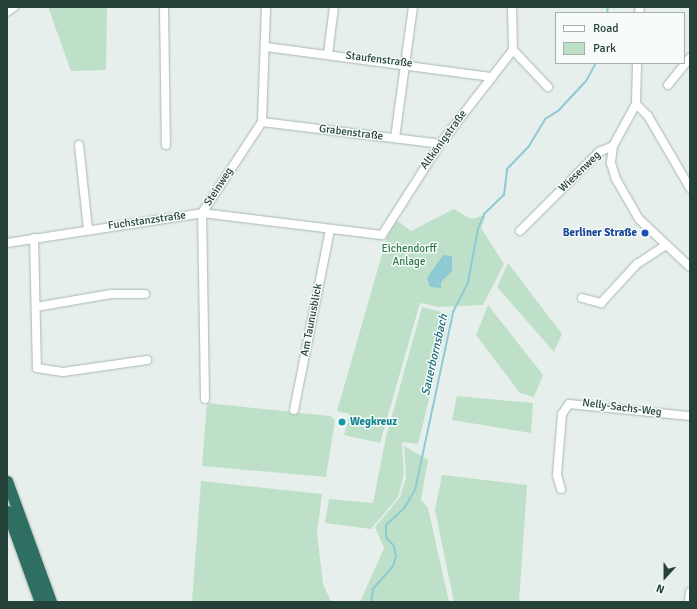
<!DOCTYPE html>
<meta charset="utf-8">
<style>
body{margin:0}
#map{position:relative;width:697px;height:609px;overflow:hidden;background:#e6efeb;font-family:Signika,sans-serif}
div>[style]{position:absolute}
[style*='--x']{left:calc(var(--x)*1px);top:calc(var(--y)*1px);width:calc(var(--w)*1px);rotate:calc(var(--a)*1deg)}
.green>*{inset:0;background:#bfe0c8}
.water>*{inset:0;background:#8ec9d4}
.stream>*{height:2px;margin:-1px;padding:0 1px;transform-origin:1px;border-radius:1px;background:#8ec9d4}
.roads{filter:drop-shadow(0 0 1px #a8b8b2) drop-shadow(0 0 1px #a8b8b2)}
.minor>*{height:8px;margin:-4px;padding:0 4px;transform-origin:4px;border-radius:4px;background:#fff}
.highway>*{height:11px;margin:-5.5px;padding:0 5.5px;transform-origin:5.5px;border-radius:5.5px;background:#2f6f62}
.dots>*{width:11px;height:11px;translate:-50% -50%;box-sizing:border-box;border:2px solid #f7fbf9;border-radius:50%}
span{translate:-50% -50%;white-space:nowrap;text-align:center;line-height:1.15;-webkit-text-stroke:3px #f7fbf9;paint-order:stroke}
.street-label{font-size:11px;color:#24423a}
.transit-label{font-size:11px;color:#164399;font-weight:700}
.right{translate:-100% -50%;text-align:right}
.park-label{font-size:11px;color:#2d7a4b}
.culture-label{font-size:11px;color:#0d838f;font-weight:700}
.left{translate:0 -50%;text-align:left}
.water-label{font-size:12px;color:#1c6f80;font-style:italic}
.frame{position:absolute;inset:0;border:8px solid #24423a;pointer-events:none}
.legend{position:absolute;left:555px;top:12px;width:130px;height:52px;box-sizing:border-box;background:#f7fbf9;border:1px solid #a3b1ad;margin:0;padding:5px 7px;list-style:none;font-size:12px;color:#24423a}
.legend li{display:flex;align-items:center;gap:8px;height:20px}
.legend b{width:20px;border:1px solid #a3b1ad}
.north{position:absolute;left:645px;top:557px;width:40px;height:40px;-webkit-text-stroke:3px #f7fbf9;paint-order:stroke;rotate:201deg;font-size:11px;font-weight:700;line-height:16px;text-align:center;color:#24423a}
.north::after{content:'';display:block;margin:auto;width:14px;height:18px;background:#24423a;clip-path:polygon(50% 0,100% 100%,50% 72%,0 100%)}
</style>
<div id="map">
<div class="green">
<div style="clip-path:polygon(48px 7px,107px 7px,106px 70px,71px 71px)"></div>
<div style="clip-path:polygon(454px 209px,471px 219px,486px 215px,481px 228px,504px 264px,483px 305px,439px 307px,420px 303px,380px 443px,344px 435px,350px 414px,337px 411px,387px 237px,396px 220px,411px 231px)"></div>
<div style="clip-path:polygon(508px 263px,562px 334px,554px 352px,497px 287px)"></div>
<div style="clip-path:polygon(488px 305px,543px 375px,534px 397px,520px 393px,476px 335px)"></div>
<div style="clip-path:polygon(422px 307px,450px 314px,418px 444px,402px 442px,404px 474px,398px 497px,371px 529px,325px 523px,329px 499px,373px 503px,386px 437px)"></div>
<div style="clip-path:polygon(457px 396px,533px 403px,531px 433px,452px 420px)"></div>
<div style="clip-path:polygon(207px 403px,330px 416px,335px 420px,326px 477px,202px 466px)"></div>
<div style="clip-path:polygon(404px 446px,428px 460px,421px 500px,428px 508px,449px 602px,360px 602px,384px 548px,375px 527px,400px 497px,406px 478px)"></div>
<div style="clip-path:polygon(442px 475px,527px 485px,519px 602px,454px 602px,435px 510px)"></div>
<div style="clip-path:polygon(201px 481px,322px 494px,317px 533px,323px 584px,331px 602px,192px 602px)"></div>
</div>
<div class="water">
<div style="clip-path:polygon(443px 255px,452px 256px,452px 271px,441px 282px,441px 288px,430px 287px,427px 278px)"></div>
</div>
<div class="stream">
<div style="--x:607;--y:13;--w:6;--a:-81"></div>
<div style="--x:371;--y:602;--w:13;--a:-81"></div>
<div style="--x:373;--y:589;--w:30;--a:-49"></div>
<div style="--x:393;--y:566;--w:10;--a:-73"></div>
<div style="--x:396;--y:556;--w:10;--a:-101"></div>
<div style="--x:394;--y:546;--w:12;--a:-132"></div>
<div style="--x:386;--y:537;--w:12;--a:-90"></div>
<div style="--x:386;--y:525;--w:26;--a:-43"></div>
<div style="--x:405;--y:507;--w:20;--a:-60"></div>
<div style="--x:415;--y:490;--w:182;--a:-77.9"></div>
<div style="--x:453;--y:312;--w:34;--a:-63"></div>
<div style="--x:468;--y:282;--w:54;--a:-79.3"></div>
<div style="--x:478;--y:229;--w:16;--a:-68"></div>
<div style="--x:484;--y:214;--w:28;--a:-44"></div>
<div style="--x:504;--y:195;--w:26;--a:-83"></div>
<div style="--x:507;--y:169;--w:32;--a:-46"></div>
<div style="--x:529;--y:146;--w:31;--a:-59"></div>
<div style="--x:545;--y:119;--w:15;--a:-32"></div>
<div style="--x:558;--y:111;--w:41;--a:-47"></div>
<div style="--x:586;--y:81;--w:21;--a:-61"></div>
</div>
<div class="roads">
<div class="minor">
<div style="--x:164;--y:7;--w:138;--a:89.2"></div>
<div style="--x:7;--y:12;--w:9;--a:-36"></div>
<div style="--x:639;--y:13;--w:6;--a:-81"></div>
<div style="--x:266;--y:47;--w:228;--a:7.6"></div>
<div style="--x:513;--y:50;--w:51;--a:46.6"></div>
<div style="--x:328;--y:54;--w:47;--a:-82.7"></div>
<div style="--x:637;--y:63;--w:41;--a:91.4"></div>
<div style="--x:636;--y:104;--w:48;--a:118.7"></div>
<div style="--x:613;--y:146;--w:17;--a:97"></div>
<div style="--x:611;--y:163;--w:17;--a:73"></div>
<div style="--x:616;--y:179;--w:46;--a:60.1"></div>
<div style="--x:639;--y:219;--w:70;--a:43.3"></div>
<div style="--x:668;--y:85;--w:35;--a:-51"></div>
<div style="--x:636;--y:104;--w:17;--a:45"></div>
<div style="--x:648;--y:116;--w:83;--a:59.7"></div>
<div style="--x:262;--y:122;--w:179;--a:7"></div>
<div style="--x:395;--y:138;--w:132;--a:-82.2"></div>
<div style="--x:79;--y:145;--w:84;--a:83.9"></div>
<div style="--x:520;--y:231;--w:112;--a:-45"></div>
<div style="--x:599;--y:152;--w:15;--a:-23"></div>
<div style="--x:34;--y:238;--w:130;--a:88.7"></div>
<div style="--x:37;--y:368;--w:26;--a:9"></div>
<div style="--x:63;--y:372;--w:85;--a:-8.1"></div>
<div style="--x:7;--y:243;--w:197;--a:-8.7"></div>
<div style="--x:202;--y:213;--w:181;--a:7"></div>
<div style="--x:382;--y:235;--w:108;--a:-57.5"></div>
<div style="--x:440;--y:144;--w:119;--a:-52.2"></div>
<div style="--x:513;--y:50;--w:43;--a:-91.3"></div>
<div style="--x:582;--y:298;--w:20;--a:15"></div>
<div style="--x:601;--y:303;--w:53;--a:-47.3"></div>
<div style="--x:637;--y:264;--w:35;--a:-33"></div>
<div style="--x:36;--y:307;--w:76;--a:-9.8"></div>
<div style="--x:111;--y:294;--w:34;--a:0"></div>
<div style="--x:205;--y:399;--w:186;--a:-90.9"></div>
<div style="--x:202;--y:213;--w:109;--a:-56.6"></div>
<div style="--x:262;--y:122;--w:115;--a:-88"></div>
<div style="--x:294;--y:410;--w:184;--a:-78.7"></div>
<div style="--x:561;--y:489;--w:15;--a:-106"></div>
<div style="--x:557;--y:475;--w:61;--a:-85.3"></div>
<div style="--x:562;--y:414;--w:12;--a:-55"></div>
<div style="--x:569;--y:404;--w:122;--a:5.7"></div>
<div style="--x:689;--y:602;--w:10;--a:-84"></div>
</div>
<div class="highway">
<div style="--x:7;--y:481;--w:129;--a:70"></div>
<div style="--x:7;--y:511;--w:97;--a:70.1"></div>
</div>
</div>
<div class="dots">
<div style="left:645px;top:233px;background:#1a4fb4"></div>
<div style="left:342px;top:422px;background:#0f9aa8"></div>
</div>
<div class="street-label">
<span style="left:379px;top:60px;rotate:7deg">Staufenstraße</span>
<span style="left:351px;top:133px;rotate:7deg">Grabenstraße</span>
<span style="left:444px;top:140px;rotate:-54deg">Altkönigstraße</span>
<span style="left:580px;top:172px;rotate:-44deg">Wiesenweg</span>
<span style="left:219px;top:187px;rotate:-57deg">Steinweg</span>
<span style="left:147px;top:221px;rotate:-8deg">Fuchstanzstraße</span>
<span style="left:312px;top:320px;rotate:-79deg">Am Taunusblick</span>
<span style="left:622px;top:408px;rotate:7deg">Nelly-Sachs-Weg</span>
</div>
<div class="transit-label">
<span class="right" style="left:637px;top:233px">Berliner Straße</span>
</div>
<div class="park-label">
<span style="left:409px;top:256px">Eichendorff<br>Anlage</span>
</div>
<div class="culture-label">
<span class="left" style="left:350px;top:422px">Wegkreuz</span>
</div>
<div class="water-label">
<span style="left:435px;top:355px;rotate:-77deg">Sauerbornsbach</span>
</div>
<div class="frame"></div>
<ul class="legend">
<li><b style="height:5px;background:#fff"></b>Road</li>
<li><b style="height:11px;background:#bfe0c8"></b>Park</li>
</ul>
<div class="north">N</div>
</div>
